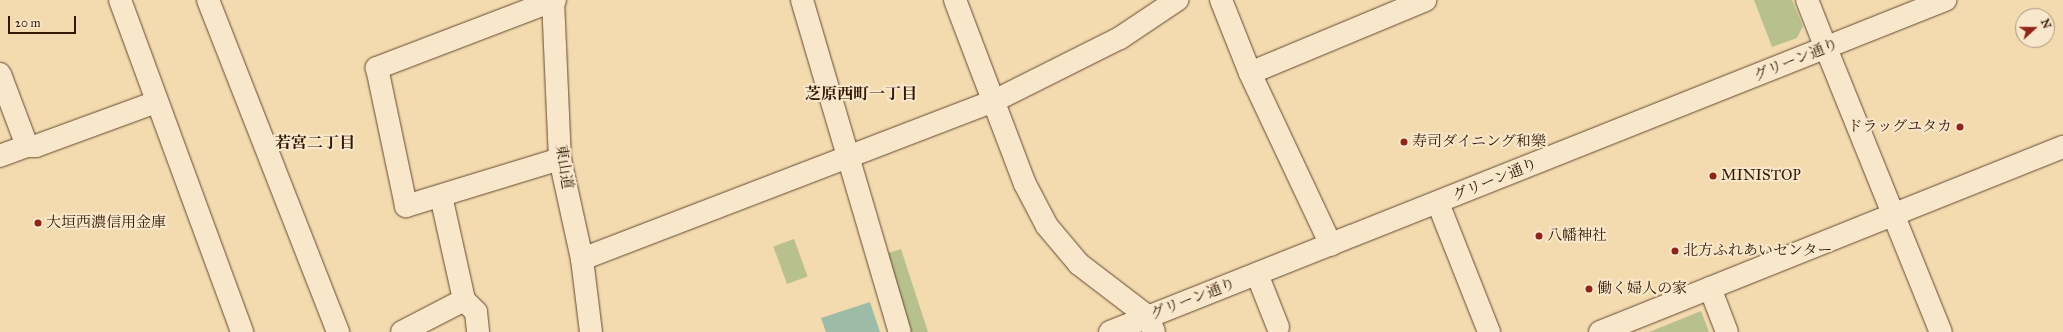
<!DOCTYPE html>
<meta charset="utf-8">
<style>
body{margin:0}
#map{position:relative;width:2063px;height:332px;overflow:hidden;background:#f4daaf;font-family:"IM FELL Great Primer","Noto Serif JP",serif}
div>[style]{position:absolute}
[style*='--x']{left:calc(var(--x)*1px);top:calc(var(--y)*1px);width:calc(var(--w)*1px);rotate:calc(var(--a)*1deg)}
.green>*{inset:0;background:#b8c08d;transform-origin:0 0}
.water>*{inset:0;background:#9dbba6}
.roads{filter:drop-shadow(0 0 1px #634930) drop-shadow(0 0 1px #634930)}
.minor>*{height:22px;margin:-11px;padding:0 11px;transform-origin:11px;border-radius:11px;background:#f8e7cb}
.tertiary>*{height:22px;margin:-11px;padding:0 11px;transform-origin:11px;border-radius:11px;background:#f8e7cb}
.dots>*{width:11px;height:11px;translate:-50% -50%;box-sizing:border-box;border:2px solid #f8e7cb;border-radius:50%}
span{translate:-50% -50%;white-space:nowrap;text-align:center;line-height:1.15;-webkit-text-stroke:4px #f8e7cb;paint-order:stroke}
.street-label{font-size:15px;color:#331905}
.poi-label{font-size:15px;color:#331905}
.right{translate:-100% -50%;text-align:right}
.left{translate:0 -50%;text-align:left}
.neighbourhood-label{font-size:16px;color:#331905;font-weight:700}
.north{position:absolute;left:2015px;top:8px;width:40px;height:40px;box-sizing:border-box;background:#f8e7cb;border:1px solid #a9957c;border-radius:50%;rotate:69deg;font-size:11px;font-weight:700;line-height:16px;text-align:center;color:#331905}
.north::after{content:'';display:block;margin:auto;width:14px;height:18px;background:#8f2418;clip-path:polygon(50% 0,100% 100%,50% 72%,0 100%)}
.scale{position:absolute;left:8px;top:16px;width:68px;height:18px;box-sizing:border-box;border:2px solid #331905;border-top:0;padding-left:5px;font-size:12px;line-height:14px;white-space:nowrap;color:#331905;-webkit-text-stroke:3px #f8e7cb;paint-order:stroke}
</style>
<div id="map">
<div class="green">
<div style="clip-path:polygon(1754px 0,1792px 0,1803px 26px,1797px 38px,1772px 47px)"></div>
<div style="left:794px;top:239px;width:40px;height:22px;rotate:70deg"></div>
<div style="clip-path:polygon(901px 249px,928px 332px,911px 332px,888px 253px)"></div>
<div style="clip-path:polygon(1701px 311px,1709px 332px,1649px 332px)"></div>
</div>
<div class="water">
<div style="clip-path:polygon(870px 302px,880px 332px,826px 332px,821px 318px)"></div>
</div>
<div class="roads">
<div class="minor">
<div style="--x:208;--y:0;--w:357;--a:68.6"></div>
<div style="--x:553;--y:0;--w:159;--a:87.5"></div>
<div style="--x:560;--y:159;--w:102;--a:77.6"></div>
<div style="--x:582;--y:259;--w:74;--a:83"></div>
<div style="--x:555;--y:0;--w:191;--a:159.1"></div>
<div style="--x:377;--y:68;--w:141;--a:78.1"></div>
<div style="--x:406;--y:206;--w:161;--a:-17"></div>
<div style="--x:802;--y:0;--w:346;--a:73.6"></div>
<div style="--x:955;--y:0;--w:197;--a:69.2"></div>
<div style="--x:1025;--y:184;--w:47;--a:62.4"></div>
<div style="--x:1047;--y:226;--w:50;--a:49.9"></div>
<div style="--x:1079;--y:264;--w:86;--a:37.4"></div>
<div style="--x:1147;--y:316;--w:17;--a:66"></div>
<div style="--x:1221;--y:0;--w:79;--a:68.3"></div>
<div style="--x:1250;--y:73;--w:190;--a:64.8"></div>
<div style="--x:1807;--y:0;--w:52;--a:68.4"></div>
<div style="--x:1250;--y:73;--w:190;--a:-22.6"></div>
<div style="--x:0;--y:74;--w:77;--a:69.4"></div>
<div style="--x:27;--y:146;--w:29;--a:160"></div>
<div style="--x:27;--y:146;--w:9;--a:0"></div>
<div style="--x:36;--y:146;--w:128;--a:-20.1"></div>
<div style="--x:441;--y:196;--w:107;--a:77.5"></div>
<div style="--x:464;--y:300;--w:17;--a:45"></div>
<div style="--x:476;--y:312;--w:20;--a:84"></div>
<div style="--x:1438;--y:203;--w:139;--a:68.4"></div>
<div style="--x:582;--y:259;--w:439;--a:-21"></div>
<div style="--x:992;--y:102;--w:143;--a:-26.6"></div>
<div style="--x:1120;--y:38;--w:69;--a:-33.7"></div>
<div style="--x:1257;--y:274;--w:57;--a:68.4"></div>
<div style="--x:1710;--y:288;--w:47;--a:68.9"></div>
<div style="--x:402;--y:332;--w:70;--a:-27.3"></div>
<div style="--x:1600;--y:332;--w:499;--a:-21.8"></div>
</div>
<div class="tertiary">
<div style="--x:120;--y:0;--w:354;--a:69.8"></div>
<div style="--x:1826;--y:48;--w:306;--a:68"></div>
<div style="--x:1110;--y:332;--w:899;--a:-21.68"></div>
</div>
</div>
<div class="dots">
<div style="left:1960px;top:127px;background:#8f2418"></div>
<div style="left:1404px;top:142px;background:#8f2418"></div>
<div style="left:1713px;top:176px;background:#8f2418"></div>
<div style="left:38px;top:223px;background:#8f2418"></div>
<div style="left:1539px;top:236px;background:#8f2418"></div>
<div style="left:1675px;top:251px;background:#8f2418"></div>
<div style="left:1589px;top:289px;background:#8f2418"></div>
</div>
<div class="street-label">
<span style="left:1796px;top:60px;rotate:-22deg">グリーン通り</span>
<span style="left:564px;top:167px;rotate:81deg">東山道</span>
<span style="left:1495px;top:180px;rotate:-22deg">グリーン通り</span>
<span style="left:1193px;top:299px;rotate:-21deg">グリーン通り</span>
</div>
<div class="poi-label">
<span class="right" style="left:1952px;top:127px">ドラッグユタカ</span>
<span class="left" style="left:1412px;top:142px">寿司ダイニング和樂</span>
<span class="left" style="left:1721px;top:176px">MINISTOP</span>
<span class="left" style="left:46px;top:223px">大垣西濃信用金庫</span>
<span class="left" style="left:1547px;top:236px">八幡神社</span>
<span class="left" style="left:1683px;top:251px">北方ふれあいセンター</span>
<span class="left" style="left:1597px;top:289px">働く婦人の家</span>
</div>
<div class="neighbourhood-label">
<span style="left:861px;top:94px">芝原西町一丁目</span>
<span style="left:315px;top:143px">若宮二丁目</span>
</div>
<div class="north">N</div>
<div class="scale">20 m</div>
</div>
